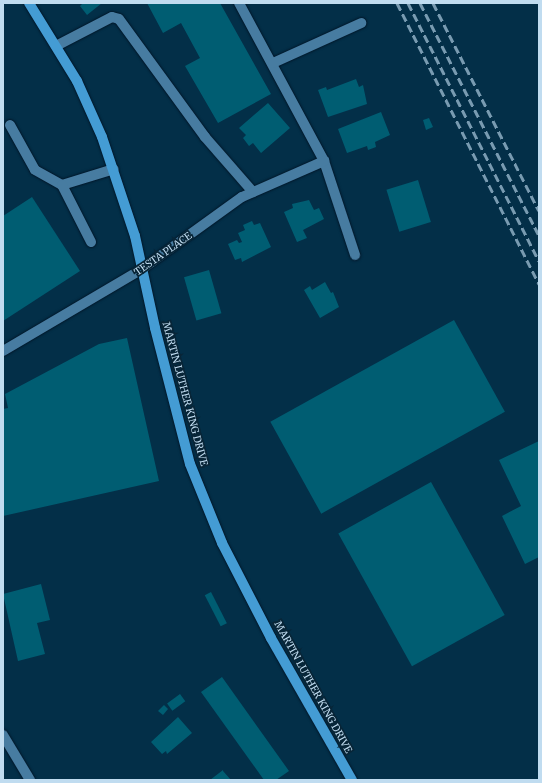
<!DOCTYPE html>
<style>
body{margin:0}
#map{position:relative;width:542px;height:783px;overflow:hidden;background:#032f48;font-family:Merriweather,serif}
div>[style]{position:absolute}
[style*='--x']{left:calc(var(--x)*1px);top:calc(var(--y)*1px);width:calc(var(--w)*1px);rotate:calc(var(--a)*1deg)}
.building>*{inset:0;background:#005d72;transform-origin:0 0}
.roads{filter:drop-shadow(0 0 1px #001628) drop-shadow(0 0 1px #001628)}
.minor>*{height:10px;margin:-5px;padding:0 5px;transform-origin:5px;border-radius:5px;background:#477ca1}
.major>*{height:10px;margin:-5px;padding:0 5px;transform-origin:5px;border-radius:5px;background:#449cd4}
.rail>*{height:3px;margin-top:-1.5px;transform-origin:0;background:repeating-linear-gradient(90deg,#799bb1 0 8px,transparent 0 12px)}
span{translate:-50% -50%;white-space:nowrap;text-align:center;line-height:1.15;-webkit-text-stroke:3.5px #082537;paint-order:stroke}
.street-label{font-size:10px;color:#c0dcf0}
.frame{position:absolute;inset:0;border:4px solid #c0dcf0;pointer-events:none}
</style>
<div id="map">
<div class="building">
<div style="clip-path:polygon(83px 3px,102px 3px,87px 15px,80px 6px)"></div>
<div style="clip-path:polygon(147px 3px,220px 3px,271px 94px,218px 123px,185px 66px,200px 58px,181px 23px,163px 33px)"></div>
<div style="clip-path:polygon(356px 79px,359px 87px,363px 85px,367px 104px,328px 117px,318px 90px,326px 87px,327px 90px)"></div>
<div style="clip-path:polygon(268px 103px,290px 128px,261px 153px,253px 143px,249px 146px,243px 138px,246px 135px,239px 128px)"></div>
<div style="clip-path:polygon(381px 112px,390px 135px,375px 142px,376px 147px,368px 150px,367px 146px,347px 153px,338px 129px)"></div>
<div style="clip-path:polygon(429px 118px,433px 127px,426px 130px,423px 120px)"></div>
<div style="left:418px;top:180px;width:44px;height:33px;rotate:73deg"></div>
<div style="clip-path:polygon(32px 197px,80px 271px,3px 321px,3px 216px)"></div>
<div style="clip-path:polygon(309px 200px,314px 210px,319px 208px,324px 219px,303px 230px,307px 238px,297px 242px,284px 212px,293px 208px,292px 204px)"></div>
<div style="clip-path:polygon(252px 221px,254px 225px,260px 223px,271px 247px,242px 262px,241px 258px,235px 260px,228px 244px,237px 240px,239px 243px,242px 242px,238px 233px,245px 230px,243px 225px)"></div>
<div style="left:209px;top:270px;width:45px;height:26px;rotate:74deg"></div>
<div style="clip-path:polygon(325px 282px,331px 293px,333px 292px,339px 307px,320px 318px,304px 290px,310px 286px,312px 290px)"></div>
<div style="left:454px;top:320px;width:105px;height:210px;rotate:61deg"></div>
<div style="clip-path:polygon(127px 338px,159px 481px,3px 516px,3px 409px,8px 408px,5px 394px,99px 344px)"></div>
<div style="clip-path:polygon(539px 441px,539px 557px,525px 564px,502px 516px,521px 506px,499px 460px)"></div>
<div style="left:431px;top:482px;width:152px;height:106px;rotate:61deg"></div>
<div style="clip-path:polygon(41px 584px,50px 620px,37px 623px,45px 654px,18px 661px,3px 594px)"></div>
<div style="left:211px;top:592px;width:35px;height:7px;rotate:63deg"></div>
<div style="clip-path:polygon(222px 677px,289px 771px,276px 780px,264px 780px,201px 692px)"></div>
<div style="left:180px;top:694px;width:9px;height:16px;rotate:54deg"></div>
<div style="clip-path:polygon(164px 705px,168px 709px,163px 715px,158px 711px)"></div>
<div style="clip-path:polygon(178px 717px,192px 733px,167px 754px,166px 751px,162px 754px,151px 742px)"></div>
<div style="clip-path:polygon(223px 771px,231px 780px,210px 780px,223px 770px)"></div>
</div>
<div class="roads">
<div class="minor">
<div style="--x:239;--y:3;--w:179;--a:61.7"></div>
<div style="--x:324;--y:161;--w:99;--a:71.7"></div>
<div style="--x:56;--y:46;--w:63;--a:-27.4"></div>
<div style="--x:112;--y:17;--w:7;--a:16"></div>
<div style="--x:119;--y:19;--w:146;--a:53.9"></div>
<div style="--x:205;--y:137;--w:73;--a:48.9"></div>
<div style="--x:273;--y:63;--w:97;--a:-24.4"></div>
<div style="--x:10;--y:125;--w:51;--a:60.9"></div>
<div style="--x:35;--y:170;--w:31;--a:29"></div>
<div style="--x:62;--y:185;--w:54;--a:-17.1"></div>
<div style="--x:62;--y:185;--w:64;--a:63"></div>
<div style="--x:3;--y:351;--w:161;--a:-30.5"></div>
<div style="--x:142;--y:269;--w:123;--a:-35.8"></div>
<div style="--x:242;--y:197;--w:90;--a:-23.7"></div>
<div style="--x:3;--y:735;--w:52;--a:59"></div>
</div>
<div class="major">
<div style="--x:29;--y:3;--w:92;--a:58.4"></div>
<div style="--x:77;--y:81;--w:61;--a:65.9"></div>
<div style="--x:102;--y:137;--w:104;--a:71.6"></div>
<div style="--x:135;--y:236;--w:94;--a:77.7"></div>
<div style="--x:155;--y:328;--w:140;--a:75.6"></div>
<div style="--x:190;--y:464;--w:85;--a:67.9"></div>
<div style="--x:222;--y:543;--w:107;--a:62.7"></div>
<div style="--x:271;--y:638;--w:163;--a:60.3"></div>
</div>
</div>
<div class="rail">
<div style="--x:397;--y:3;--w:315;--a:63.2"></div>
<div style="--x:408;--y:3;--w:289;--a:63.1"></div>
<div style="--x:420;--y:3;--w:262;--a:62.9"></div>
<div style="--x:433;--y:3;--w:233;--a:63"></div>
</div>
<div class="street-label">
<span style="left:163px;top:254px;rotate:-35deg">TESTA PLACE</span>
<span style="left:185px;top:394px;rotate:75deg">MARTIN LUTHER KING DRIVE</span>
<span style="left:313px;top:687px;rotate:61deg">MARTIN LUTHER KING DRIVE</span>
</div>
<div class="frame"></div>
</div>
